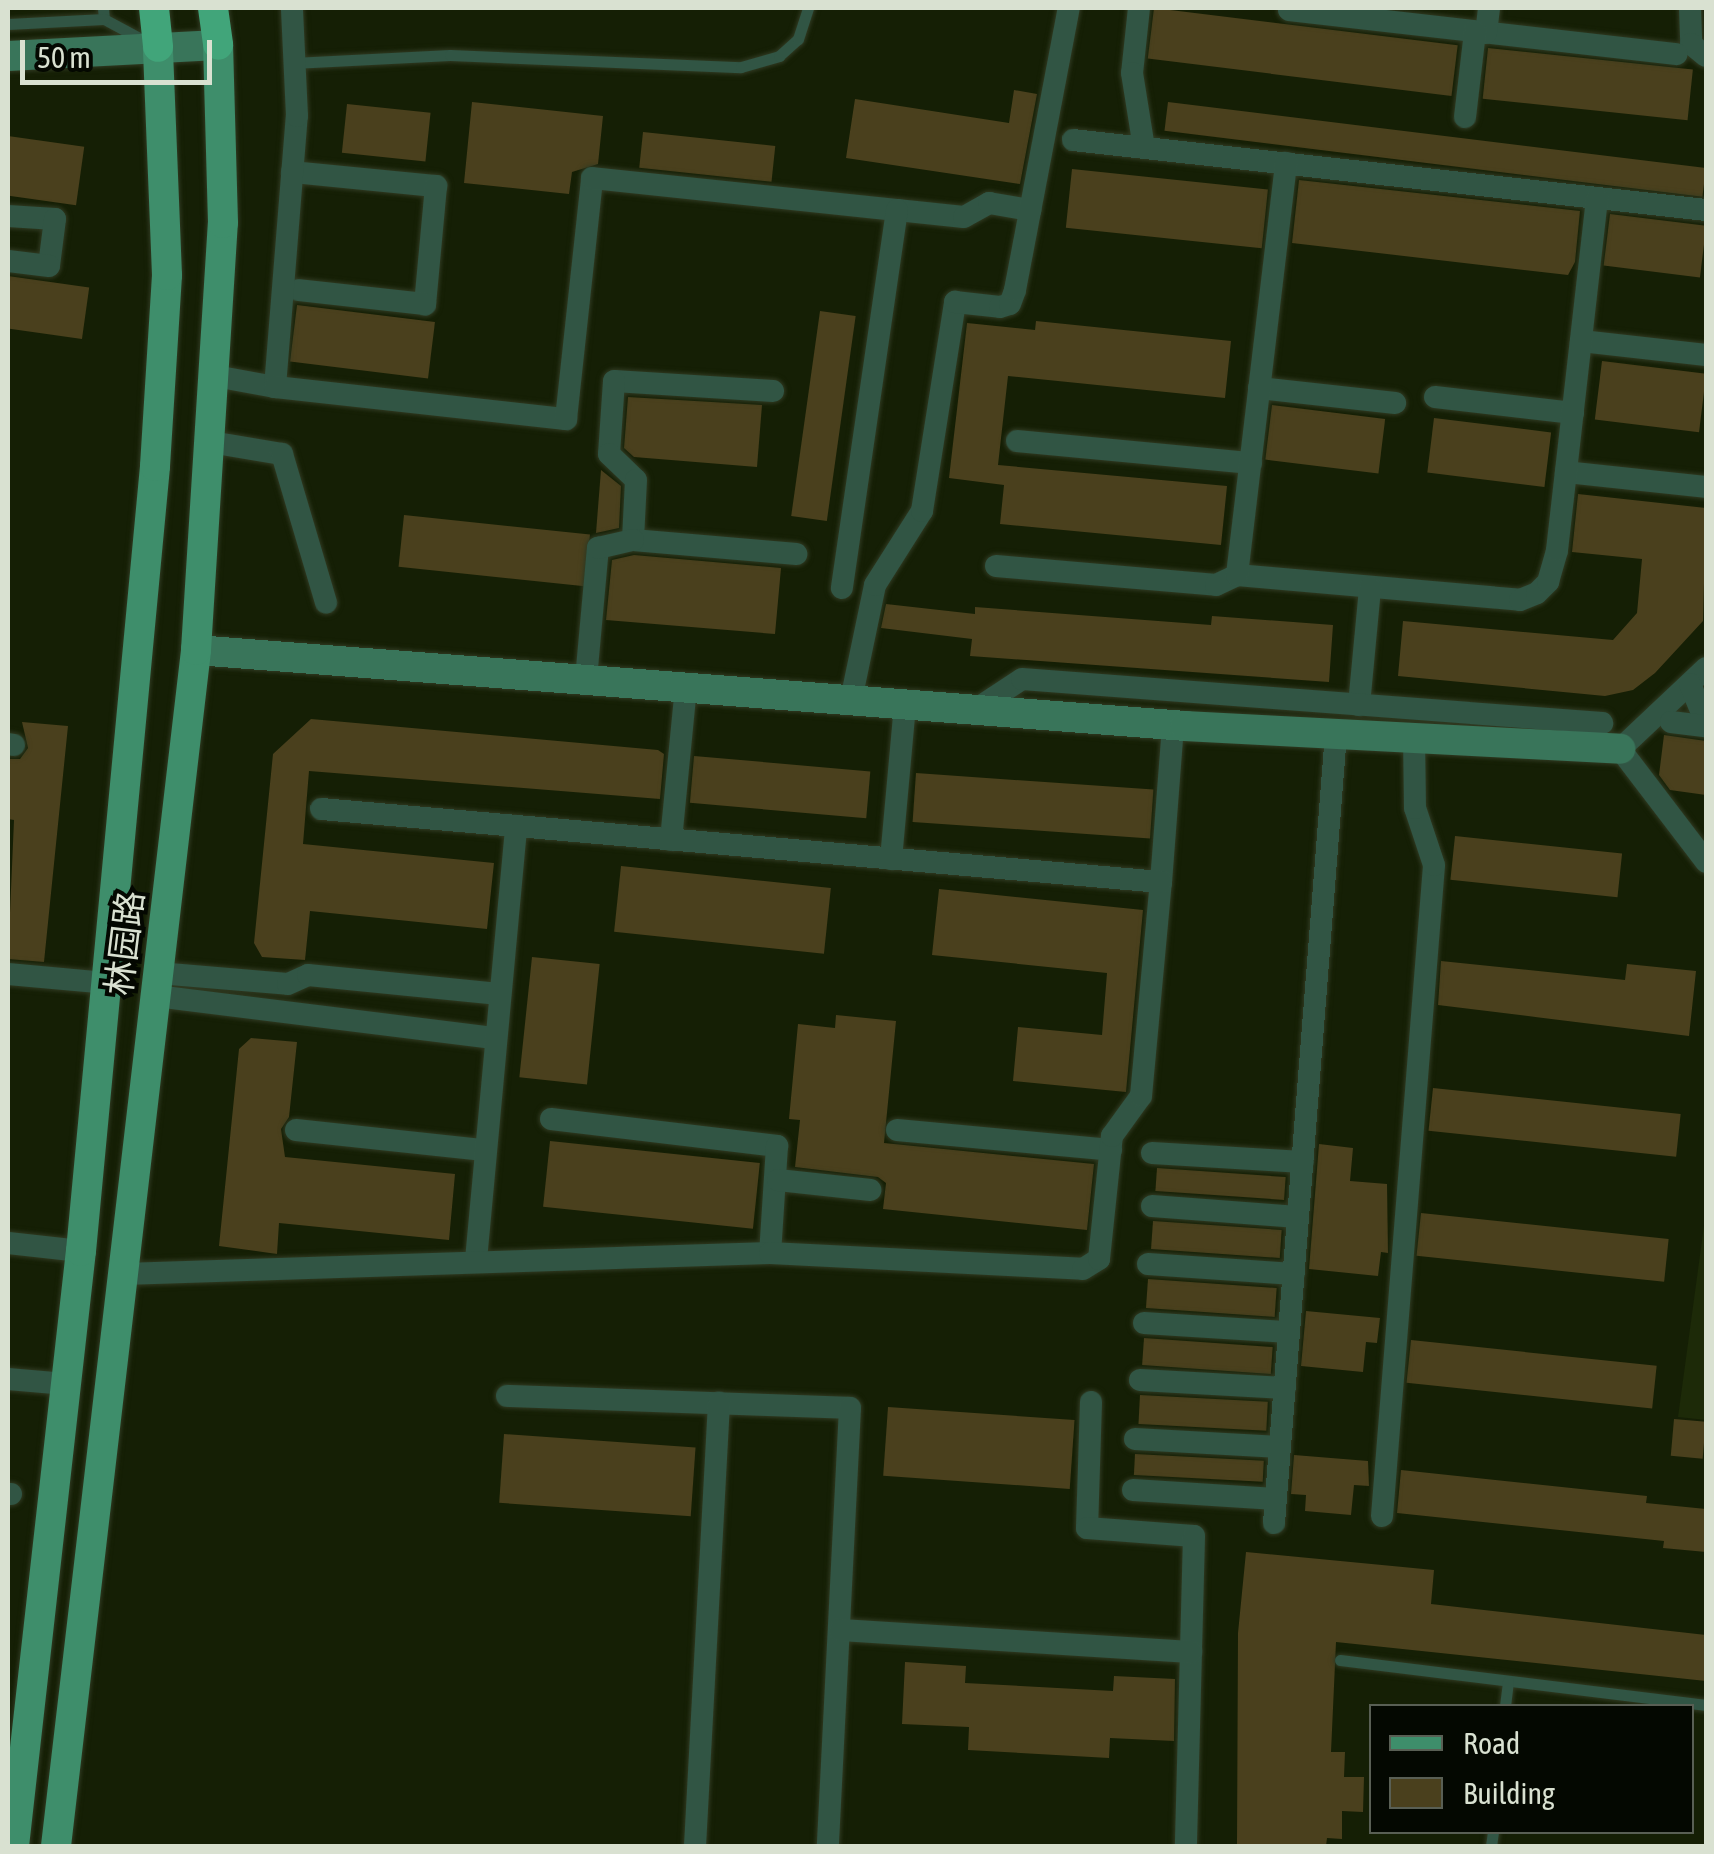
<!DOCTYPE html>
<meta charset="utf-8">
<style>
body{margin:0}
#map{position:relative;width:1714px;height:1854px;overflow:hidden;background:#151f05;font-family:"Asap Condensed","Noto Sans SC",sans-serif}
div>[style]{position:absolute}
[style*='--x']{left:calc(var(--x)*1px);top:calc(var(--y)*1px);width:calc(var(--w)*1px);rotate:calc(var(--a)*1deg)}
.built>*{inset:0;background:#1d2a08}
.building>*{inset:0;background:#4a401d;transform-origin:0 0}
.roads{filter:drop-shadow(0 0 2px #303a22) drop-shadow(0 0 2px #303a22)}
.lane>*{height:11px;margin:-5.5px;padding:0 5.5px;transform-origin:5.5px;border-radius:5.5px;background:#315544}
.street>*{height:22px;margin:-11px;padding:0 11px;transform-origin:11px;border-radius:11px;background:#315544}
.secondary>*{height:30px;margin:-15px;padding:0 15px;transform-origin:15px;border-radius:15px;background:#39755a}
.primary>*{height:30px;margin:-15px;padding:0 15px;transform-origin:15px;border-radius:15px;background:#3e8e6b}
.highway>*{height:30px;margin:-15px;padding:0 15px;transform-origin:15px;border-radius:15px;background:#41a57a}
span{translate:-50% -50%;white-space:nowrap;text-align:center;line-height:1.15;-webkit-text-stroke:8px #040801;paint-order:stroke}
.street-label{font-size:35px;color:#d9e1d1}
.frame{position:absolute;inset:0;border:10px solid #d9e1d1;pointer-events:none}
.legend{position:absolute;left:1369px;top:1704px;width:325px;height:130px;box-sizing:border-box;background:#040801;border:2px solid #595f54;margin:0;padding:12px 18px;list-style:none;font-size:30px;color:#d9e1d1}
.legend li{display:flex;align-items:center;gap:20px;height:50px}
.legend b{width:50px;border:2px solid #595f54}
.scale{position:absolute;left:20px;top:40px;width:192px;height:45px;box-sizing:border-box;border:5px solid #d9e1d1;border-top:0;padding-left:12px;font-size:30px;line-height:35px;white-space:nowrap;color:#d9e1d1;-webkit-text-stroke:8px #040801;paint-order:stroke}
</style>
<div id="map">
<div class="built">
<div style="clip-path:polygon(1706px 1211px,1706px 1420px,1678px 1417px)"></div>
</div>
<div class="building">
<div style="left:1154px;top:8px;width:306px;height:51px;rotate:7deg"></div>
<div style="left:1488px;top:48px;width:206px;height:51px;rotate:6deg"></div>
<div style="clip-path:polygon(1014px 90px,1037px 94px,1020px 184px,846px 158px,855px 99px,1009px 123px)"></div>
<div style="clip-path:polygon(472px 102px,603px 116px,598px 164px,572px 172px,569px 194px,464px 183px)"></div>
<div style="left:1168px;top:102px;width:542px;height:29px;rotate:7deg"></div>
<div style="left:347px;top:104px;width:84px;height:49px;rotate:6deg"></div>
<div style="left:643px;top:132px;width:133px;height:36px;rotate:6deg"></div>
<div style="left:8px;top:136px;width:77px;height:59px;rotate:8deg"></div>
<div style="left:1072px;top:169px;width:197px;height:59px;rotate:6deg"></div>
<div style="clip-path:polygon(1299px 180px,1580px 211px,1575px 262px,1568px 275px,1292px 243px)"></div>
<div style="left:1610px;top:214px;width:97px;height:52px;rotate:7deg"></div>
<div style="left:8px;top:276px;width:82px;height:52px;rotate:8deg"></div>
<div style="left:297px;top:305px;width:139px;height:57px;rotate:7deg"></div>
<div style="left:820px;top:311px;width:36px;height:207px;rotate:8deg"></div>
<div style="clip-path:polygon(1036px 321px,1231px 341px,1225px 398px,1008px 376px,998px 465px,1227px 486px,1221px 545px,1000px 524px,1004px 485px,949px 478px,967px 323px,1035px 330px)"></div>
<div style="left:1602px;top:361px;width:105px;height:59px;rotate:7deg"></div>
<div style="clip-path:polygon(628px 397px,762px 405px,757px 467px,634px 457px,624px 448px)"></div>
<div style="left:1272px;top:405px;width:114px;height:55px;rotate:7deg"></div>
<div style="left:1434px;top:418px;width:118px;height:55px;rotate:7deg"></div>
<div style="clip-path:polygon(601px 470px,621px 486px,619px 528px,596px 533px)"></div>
<div style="clip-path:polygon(1578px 494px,1706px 508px,1703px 621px,1655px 673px,1633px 690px,1605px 696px,1398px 676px,1403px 621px,1613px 640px,1637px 613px,1642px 559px,1572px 552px)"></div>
<div style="left:404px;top:515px;width:187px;height:52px;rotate:6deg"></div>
<div style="clip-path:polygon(634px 555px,781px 568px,775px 634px,606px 620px,612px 560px)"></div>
<div style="clip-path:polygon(886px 604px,975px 614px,975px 607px,1211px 625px,1212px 616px,1333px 625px,1329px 682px,970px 656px,972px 639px,881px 628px)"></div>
<div style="clip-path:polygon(311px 719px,658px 750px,664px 754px,660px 799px,309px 771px,303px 844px,494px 863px,487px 929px,310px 911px,305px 960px,262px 957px,254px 943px,273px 754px)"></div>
<div style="clip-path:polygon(22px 722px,68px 726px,44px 962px,8px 959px,14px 820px,8px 819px,8px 759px,20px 759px,28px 748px)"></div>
<div style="clip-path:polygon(1664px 735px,1706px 741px,1706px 795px,1670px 790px,1659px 775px)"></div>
<div style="left:694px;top:756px;width:177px;height:47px;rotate:5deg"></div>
<div style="left:916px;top:773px;width:238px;height:49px;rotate:4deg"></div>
<div style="left:1455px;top:836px;width:168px;height:44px;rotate:6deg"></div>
<div style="left:621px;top:866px;width:211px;height:66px;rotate:6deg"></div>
<div style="clip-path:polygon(939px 889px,1143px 910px,1126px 1092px,1013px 1081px,1018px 1027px,1102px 1035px,1107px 973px,932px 955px)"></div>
<div style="left:532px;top:957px;width:68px;height:121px;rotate:6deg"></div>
<div style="clip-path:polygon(1441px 961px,1625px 980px,1627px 964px,1696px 971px,1689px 1036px,1438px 1005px)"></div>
<div style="clip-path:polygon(836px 1015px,896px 1021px,884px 1143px,1094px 1164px,1087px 1230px,883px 1209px,886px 1183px,878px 1177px,795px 1167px,800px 1120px,789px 1119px,798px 1024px,835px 1028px)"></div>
<div style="clip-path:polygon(251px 1038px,297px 1042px,289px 1117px,281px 1129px,285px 1157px,455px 1174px,449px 1240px,279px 1223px,277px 1254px,219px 1246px,239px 1049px)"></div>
<div style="left:1433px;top:1088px;width:249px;height:43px;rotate:6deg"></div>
<div style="left:550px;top:1141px;width:211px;height:66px;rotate:6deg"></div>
<div style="clip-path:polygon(1319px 1144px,1353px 1148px,1350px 1181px,1387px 1184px,1388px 1253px,1381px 1252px,1378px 1276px,1309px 1269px)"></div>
<div style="left:1157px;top:1168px;width:129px;height:23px;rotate:4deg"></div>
<div style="left:1421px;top:1213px;width:249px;height:43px;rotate:6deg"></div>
<div style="left:1153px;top:1221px;width:129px;height:28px;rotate:4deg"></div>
<div style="left:1148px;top:1279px;width:129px;height:29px;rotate:4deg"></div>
<div style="clip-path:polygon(1306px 1311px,1380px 1318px,1377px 1343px,1366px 1342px,1363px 1372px,1301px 1366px)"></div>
<div style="left:1144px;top:1338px;width:129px;height:27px;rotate:4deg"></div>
<div style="left:1411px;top:1340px;width:247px;height:43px;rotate:6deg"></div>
<div style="left:1140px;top:1395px;width:128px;height:29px;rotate:3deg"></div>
<div style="left:888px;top:1407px;width:187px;height:69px;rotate:4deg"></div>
<div style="left:1674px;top:1419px;width:32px;height:37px;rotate:5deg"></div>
<div style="left:504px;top:1434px;width:192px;height:69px;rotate:4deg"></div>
<div style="left:1135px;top:1454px;width:129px;height:21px;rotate:3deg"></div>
<div style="clip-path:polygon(1294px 1455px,1368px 1461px,1369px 1486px,1354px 1485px,1351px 1515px,1305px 1511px,1306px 1495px,1291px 1494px)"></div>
<div style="clip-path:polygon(1401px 1470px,1647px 1496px,1646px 1503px,1706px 1509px,1706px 1552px,1663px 1548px,1664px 1541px,1397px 1513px)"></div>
<div style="clip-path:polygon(1246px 1552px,1434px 1570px,1431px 1604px,1706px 1635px,1706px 1681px,1336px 1642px,1331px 1752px,1345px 1752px,1344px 1777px,1364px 1777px,1363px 1812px,1342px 1811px,1342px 1839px,1327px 1838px,1326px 1846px,1237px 1846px,1238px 1633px)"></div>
<div style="clip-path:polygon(905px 1662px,966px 1666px,965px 1683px,1113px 1691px,1114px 1676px,1175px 1679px,1174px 1741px,1110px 1738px,1109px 1758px,968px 1750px,969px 1727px,902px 1724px)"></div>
</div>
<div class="roads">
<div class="lane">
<div style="--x:103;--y:8;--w:11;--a:85"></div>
<div style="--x:104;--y:19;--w:44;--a:28.3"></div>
<div style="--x:8;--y:24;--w:96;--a:-3"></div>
<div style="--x:293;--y:63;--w:157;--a:-2.9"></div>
<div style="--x:450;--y:55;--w:291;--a:2.4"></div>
<div style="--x:741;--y:67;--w:40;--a:-16"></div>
<div style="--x:779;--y:56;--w:25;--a:-42"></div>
<div style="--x:798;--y:39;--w:33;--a:-72"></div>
<div style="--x:1340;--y:1660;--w:369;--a:7"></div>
<div style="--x:1505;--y:1706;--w:25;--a:-83"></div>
<div style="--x:1491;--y:1846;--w:14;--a:-82"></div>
</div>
<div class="street">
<div style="--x:1139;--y:8;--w:65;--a:96.1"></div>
<div style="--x:1132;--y:73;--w:76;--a:80.9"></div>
<div style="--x:1690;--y:8;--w:36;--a:88"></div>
<div style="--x:1691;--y:44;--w:19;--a:39"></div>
<div style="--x:1289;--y:10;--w:390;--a:6.5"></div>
<div style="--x:1486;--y:33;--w:25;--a:-83"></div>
<div style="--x:1465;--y:117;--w:86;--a:-83.3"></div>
<div style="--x:1073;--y:140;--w:637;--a:6.31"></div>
<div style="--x:292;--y:172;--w:145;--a:5.6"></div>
<div style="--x:436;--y:186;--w:119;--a:95.3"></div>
<div style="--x:425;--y:304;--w:127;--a:-173.7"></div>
<div style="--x:897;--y:210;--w:67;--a:6"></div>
<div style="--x:964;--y:217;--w:29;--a:-29"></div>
<div style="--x:989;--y:203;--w:42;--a:9.7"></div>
<div style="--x:8;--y:216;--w:47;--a:3.7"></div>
<div style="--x:55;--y:219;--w:47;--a:97.3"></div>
<div style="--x:49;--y:266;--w:41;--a:-173"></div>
<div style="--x:1581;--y:341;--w:126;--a:6.4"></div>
<div style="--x:215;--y:376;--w:61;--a:10.4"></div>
<div style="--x:275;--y:387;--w:272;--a:-85.4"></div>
<div style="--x:297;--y:116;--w:108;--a:-92.7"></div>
<div style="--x:275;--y:387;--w:293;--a:6.3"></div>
<div style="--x:566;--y:419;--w:242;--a:-83.8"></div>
<div style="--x:592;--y:178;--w:307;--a:6"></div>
<div style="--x:897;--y:210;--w:382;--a:98.3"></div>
<div style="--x:1259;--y:388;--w:137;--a:6.3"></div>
<div style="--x:773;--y:391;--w:159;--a:-176.4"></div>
<div style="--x:614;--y:381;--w:73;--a:93.9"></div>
<div style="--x:609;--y:454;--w:37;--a:44"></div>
<div style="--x:636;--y:480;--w:60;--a:92.9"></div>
<div style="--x:633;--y:540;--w:164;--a:4.9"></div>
<div style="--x:1435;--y:397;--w:139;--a:6.6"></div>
<div style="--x:1017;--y:441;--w:235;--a:5.4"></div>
<div style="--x:210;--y:442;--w:73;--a:9.5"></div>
<div style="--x:282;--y:454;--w:155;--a:73.5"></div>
<div style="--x:1566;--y:472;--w:141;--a:6.1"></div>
<div style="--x:996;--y:566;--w:221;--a:4.9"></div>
<div style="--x:1216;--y:585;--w:23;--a:-25"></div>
<div style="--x:1237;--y:575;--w:284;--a:5"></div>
<div style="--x:1520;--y:600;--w:18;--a:-22"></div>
<div style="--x:1537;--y:593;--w:16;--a:-45"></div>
<div style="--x:1548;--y:582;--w:33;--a:-74"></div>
<div style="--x:1557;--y:550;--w:354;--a:-83.5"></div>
<div style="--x:1237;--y:575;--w:415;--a:-83.2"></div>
<div style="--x:1706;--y:668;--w:118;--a:136.7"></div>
<div style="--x:1620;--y:749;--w:142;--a:52.7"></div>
<div style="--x:586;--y:679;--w:132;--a:-84.8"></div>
<div style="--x:598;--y:548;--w:36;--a:-13"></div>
<div style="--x:1690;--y:684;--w:42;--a:67.7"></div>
<div style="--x:851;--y:700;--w:117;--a:-78.2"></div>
<div style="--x:875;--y:585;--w:88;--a:-57.6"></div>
<div style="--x:922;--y:511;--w:212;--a:-81"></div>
<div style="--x:955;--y:302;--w:45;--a:6.3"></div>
<div style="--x:1000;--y:307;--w:10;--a:-17"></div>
<div style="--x:1010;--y:304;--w:15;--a:-70"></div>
<div style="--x:1015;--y:290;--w:287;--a:-79.2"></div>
<div style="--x:1359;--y:705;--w:118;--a:-84.6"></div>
<div style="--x:975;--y:710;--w:56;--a:-33.4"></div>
<div style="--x:1022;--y:679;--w:582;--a:4.34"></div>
<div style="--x:1671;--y:722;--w:35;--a:7"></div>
<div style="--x:8;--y:744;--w:6;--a:9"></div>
<div style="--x:671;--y:840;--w:154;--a:-84.4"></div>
<div style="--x:891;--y:859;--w:155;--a:-84.8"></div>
<div style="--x:1161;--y:882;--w:157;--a:-85.6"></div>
<div style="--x:158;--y:973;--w:130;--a:4.8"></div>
<div style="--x:288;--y:984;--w:22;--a:-24"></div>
<div style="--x:308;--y:975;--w:192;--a:5.7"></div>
<div style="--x:8;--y:974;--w:98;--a:5.2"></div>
<div style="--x:156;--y:996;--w:342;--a:7.1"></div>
<div style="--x:551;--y:1119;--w:228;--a:6.8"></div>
<div style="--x:777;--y:1146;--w:107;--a:93.7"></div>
<div style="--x:296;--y:1130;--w:189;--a:6.1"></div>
<div style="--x:897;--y:1130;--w:215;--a:5.3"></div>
<div style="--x:1152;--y:1153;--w:151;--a:3.4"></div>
<div style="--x:778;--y:1180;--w:93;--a:6.2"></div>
<div style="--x:1152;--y:1206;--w:146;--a:4.3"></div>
<div style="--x:8;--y:1243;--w:73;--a:6.3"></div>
<div style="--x:476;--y:1260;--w:436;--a:-84.7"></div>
<div style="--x:1148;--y:1264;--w:146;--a:3.9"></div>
<div style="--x:124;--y:1274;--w:646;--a:-1.86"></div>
<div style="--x:770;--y:1253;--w:313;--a:2.9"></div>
<div style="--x:1083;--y:1269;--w:19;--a:-32"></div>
<div style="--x:1099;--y:1259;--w:124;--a:-84"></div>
<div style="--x:1112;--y:1136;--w:49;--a:-54.1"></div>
<div style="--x:1141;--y:1096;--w:215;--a:-84.7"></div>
<div style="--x:1161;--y:882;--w:843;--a:-175.03"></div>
<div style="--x:1144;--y:1323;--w:145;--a:3.6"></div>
<div style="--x:8;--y:1379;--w:58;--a:4.9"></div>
<div style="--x:1140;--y:1380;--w:145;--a:3.2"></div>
<div style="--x:507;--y:1396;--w:343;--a:2"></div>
<div style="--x:850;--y:1408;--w:439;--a:92.9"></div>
<div style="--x:1091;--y:1402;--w:126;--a:91.8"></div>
<div style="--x:1087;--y:1528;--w:107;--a:4.3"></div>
<div style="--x:1194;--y:1536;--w:310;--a:91.5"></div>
<div style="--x:1135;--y:1439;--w:145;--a:3.2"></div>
<div style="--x:1133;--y:1490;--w:143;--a:3.6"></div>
<div style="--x:8;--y:1494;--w:3;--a:0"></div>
<div style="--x:1382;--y:1516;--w:653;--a:-85.43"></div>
<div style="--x:1434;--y:865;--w:60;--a:-108.4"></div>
<div style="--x:1415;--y:808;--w:70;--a:-90.8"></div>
<div style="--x:1274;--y:1523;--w:791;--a:-85.51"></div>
<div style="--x:840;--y:1630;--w:352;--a:3.6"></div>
<div style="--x:695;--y:1846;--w:444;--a:-86.9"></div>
</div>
<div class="secondary">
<div style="--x:8;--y:56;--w:210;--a:-3"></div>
<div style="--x:196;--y:650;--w:992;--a:4.39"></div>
<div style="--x:1185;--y:726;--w:436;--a:3"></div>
</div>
<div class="primary">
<div style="--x:14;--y:1846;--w:599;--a:-83.58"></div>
<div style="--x:81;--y:1251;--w:788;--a:-84.61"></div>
<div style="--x:155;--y:466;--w:191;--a:-86.4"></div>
<div style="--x:167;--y:275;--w:228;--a:-92.3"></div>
<div style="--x:56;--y:1846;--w:1204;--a:-83.32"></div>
<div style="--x:196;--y:650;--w:428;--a:-86.4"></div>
<div style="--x:223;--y:223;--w:178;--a:-91.6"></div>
</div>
<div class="highway">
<div style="--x:154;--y:8;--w:39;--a:84"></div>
<div style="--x:213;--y:8;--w:37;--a:82"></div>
</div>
</div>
<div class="street-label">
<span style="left:124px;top:943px;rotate:-83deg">林园路</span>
</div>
<div class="frame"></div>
<ul class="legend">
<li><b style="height:12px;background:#3e8e6b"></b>Road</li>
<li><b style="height:28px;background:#4a401d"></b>Building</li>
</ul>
<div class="scale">50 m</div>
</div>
